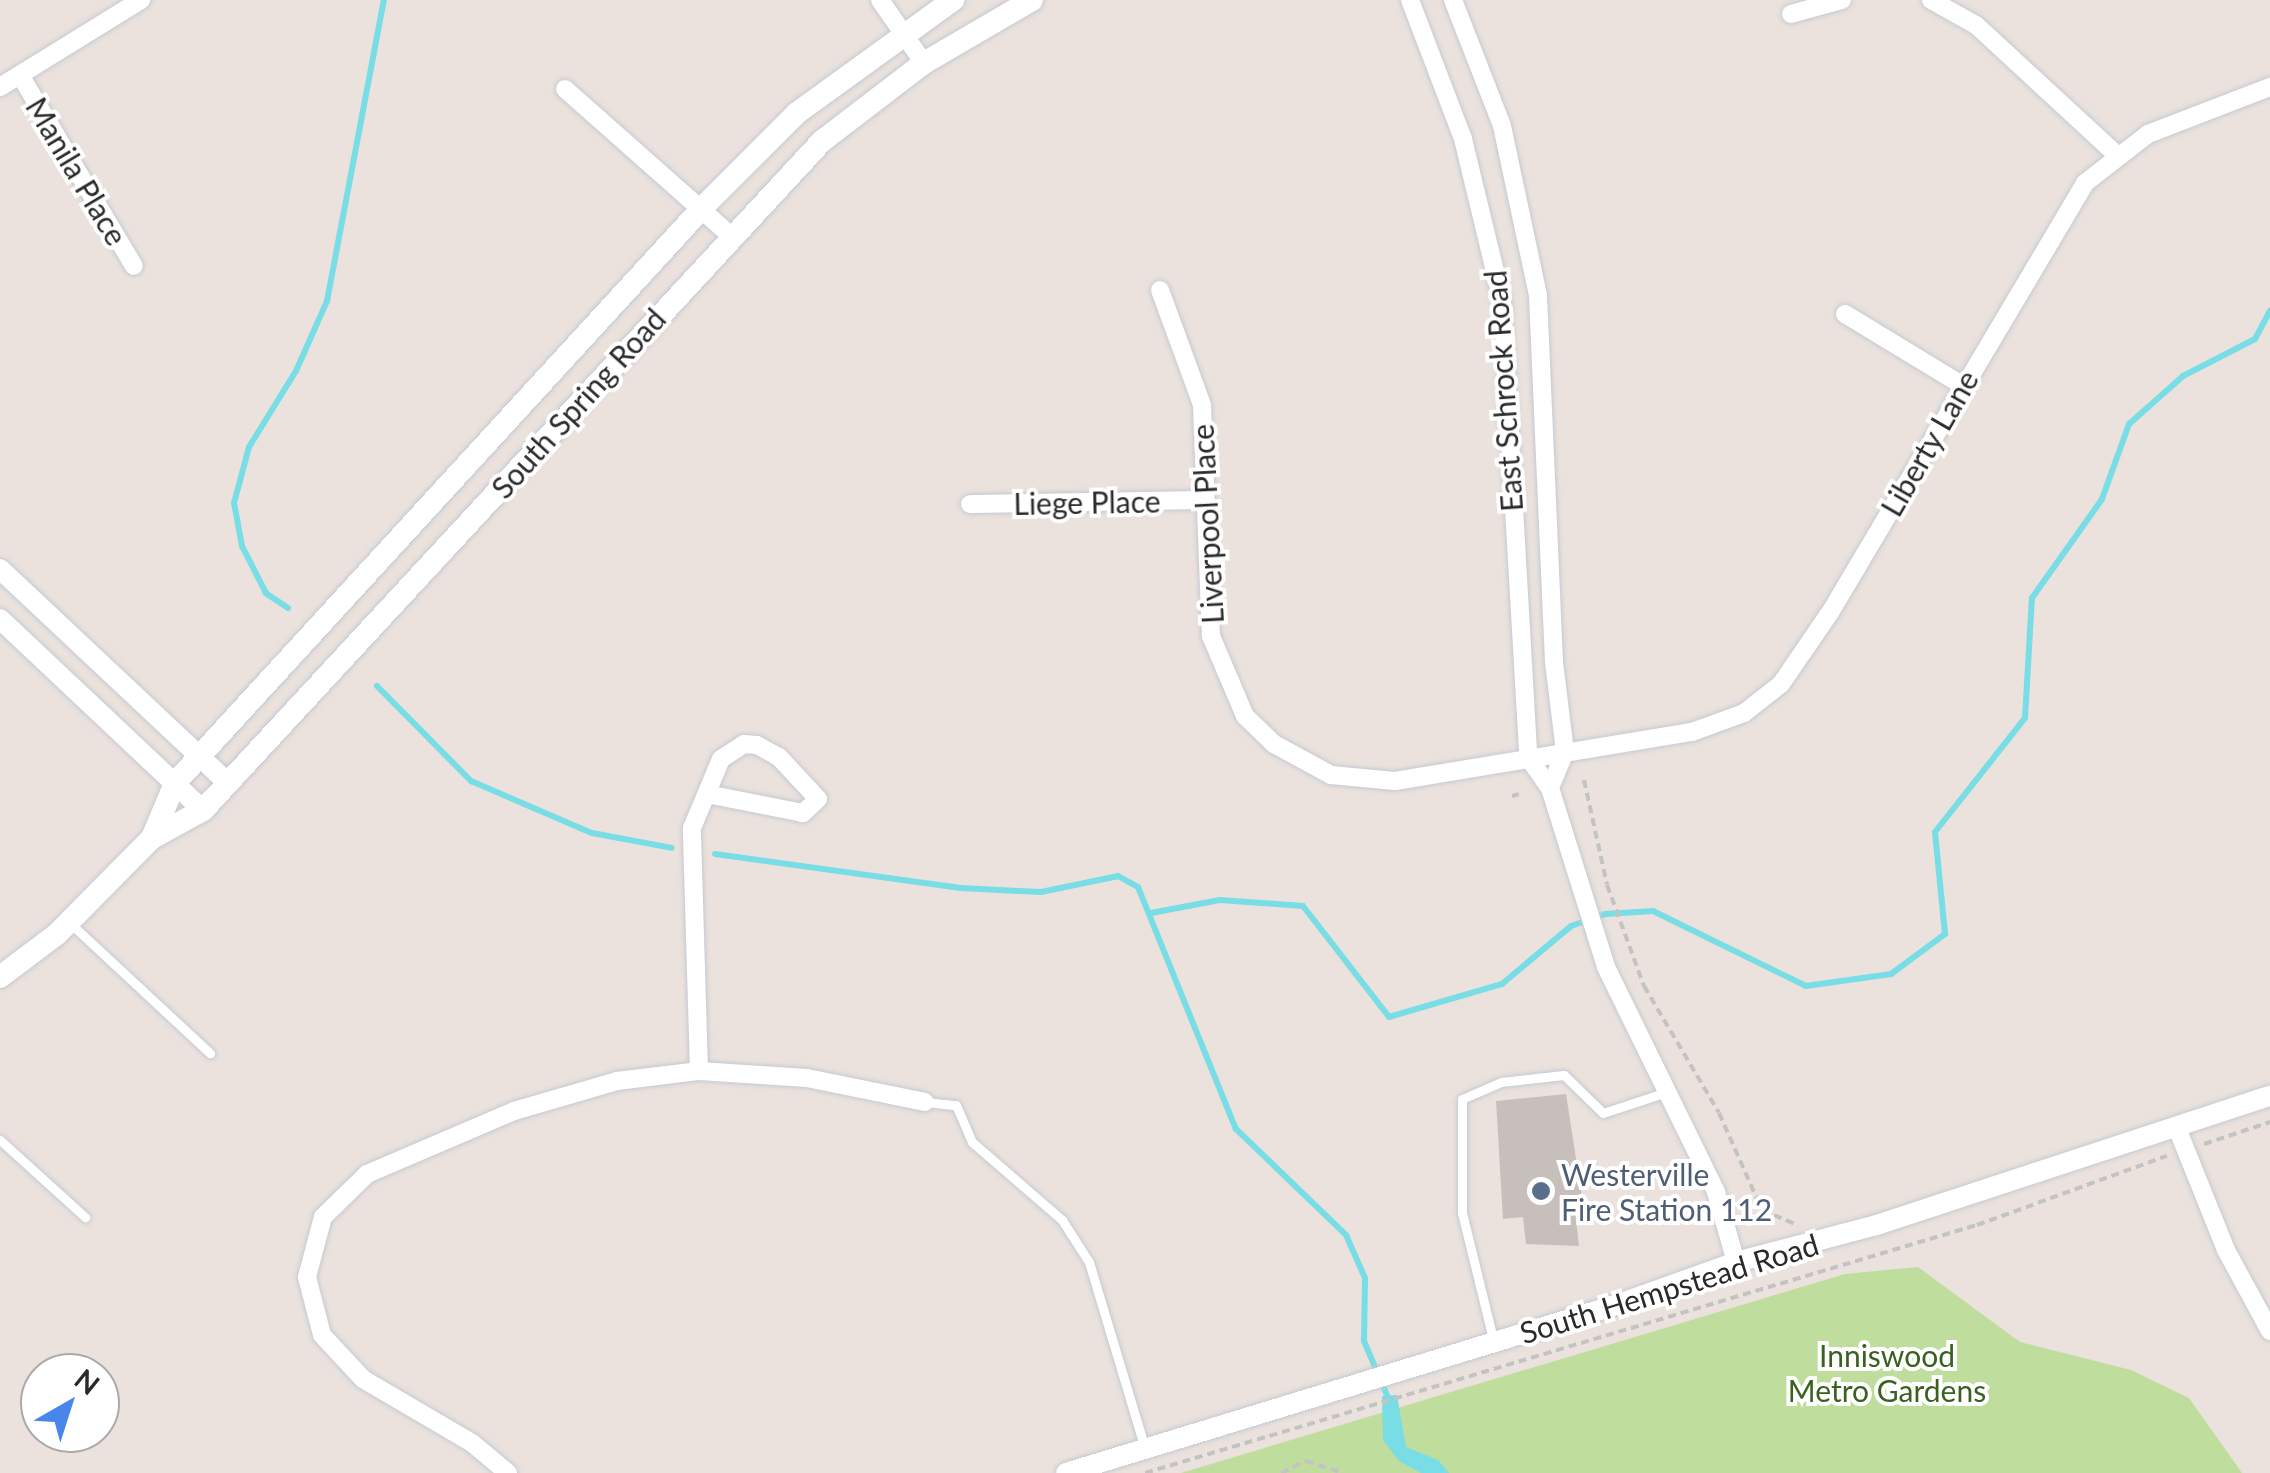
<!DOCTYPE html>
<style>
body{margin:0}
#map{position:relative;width:2270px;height:1473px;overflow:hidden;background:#ebe2dd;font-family:Lato,sans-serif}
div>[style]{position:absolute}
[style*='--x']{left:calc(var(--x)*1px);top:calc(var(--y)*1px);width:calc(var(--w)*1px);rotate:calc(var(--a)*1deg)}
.green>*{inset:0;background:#bfdd9d}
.water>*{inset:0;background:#78dde5}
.stream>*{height:6px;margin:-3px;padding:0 3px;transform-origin:3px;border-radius:3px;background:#78dde5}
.building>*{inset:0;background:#c6bfbc}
.path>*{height:4px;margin-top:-2px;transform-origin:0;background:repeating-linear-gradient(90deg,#c3c3c3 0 8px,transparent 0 13px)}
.roads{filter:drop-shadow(0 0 2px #c5cad2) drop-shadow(0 0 2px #c5cad2)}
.service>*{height:9px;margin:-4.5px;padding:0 4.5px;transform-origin:4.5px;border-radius:4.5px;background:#fff}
.minor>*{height:18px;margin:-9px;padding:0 9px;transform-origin:9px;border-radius:9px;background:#fff}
.tertiary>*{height:20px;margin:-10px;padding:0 10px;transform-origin:10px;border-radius:10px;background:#fff}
.secondary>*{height:22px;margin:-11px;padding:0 11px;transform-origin:11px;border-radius:11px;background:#fff}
.dots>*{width:28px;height:28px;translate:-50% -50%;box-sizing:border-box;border:5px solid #fff;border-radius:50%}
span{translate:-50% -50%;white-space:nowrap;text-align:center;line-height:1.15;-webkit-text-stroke:8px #fff;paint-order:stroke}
.street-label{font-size:30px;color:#2a2a2a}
.service-label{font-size:30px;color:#4e5e75}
.left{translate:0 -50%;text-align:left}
.park-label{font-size:30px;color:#3a6120}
.north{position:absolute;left:20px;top:1353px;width:100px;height:100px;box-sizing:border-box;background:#fff;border:2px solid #aaa;border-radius:50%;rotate:39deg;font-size:28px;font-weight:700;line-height:40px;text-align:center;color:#2a2a2a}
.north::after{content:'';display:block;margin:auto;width:35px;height:45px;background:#4986eb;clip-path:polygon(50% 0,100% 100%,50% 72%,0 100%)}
</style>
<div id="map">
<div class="green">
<div style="clip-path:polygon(1918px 1267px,2020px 1342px,2131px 1370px,2189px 1398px,2242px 1473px,1181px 1473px,1845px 1274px)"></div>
</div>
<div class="water">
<div style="clip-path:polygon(1397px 1395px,1406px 1447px,1438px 1460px,1449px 1473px,1421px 1473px,1399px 1461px,1383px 1440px,1382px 1396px)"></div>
</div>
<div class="stream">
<div style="--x:288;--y:608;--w:27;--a:-146"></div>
<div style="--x:266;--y:593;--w:53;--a:-117.1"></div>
<div style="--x:242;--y:546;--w:44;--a:-100.5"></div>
<div style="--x:234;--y:503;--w:58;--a:-75"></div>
<div style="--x:249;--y:447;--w:89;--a:-58.3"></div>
<div style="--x:296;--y:371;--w:77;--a:-66.1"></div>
<div style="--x:327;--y:301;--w:306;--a:-79.3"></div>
<div style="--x:377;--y:686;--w:134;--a:45.3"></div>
<div style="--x:471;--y:781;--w:132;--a:23.3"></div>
<div style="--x:592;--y:833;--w:81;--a:10.6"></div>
<div style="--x:715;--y:854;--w:248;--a:7.9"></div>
<div style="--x:961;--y:888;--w:80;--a:2.9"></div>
<div style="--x:1041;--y:892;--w:79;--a:-11.7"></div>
<div style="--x:1118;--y:876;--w:23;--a:29"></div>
<div style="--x:1138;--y:887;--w:261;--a:68"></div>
<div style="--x:1236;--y:1129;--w:153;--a:43.9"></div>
<div style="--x:1346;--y:1235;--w:47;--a:66.2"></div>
<div style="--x:1365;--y:1278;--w:63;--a:90.9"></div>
<div style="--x:1364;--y:1341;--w:64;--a:67"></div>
<div style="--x:1151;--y:913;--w:70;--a:-10.7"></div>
<div style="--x:1220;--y:900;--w:83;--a:4.1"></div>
<div style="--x:1303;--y:906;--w:140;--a:52.2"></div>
<div style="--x:1389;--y:1017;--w:118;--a:-16.3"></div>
<div style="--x:1502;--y:984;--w:90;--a:-40"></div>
<div style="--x:1571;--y:926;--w:36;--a:-19"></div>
<div style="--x:1605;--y:914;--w:48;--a:-3.6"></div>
<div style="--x:1653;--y:911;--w:170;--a:26.1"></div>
<div style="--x:1806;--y:986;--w:86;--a:-8"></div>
<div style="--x:1891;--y:974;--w:67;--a:-36.5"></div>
<div style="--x:1945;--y:934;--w:102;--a:-95.6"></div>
<div style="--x:1935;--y:832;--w:145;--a:-51.7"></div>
<div style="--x:2025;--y:718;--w:120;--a:-86.7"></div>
<div style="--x:2032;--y:598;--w:121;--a:-54.7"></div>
<div style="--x:2102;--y:499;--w:80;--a:-70.2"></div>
<div style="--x:2129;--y:424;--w:72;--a:-41.6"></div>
<div style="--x:2183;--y:376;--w:81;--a:-27.2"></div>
<div style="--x:2255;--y:339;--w:32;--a:-62"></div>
</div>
<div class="building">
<div style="clip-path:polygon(1566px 1094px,1584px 1210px,1575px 1211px,1579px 1246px,1526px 1244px,1523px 1217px,1503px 1219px,1496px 1101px)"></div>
</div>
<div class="path">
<div style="--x:1584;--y:780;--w:107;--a:77.6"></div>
<div style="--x:1607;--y:885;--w:108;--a:69.9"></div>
<div style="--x:1644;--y:986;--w:147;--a:59.4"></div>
<div style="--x:1719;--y:1113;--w:106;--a:66.1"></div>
<div style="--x:1762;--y:1210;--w:39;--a:23"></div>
<div style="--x:1512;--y:796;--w:7;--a:-16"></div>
<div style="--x:2204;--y:1144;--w:70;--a:-18.4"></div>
<div style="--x:1145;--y:1473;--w:868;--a:-16.6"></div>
<div style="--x:1977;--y:1225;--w:202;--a:-20"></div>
<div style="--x:1281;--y:1473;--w:28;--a:-26"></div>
<div style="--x:1306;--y:1461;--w:39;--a:18"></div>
</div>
<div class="roads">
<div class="service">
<div style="--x:71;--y:924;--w:190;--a:42.9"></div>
<div style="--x:925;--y:1102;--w:31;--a:6"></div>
<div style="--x:956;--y:1105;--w:40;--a:66.6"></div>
<div style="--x:972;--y:1142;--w:119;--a:40.9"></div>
<div style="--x:1062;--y:1220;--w:50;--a:57.3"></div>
<div style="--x:1089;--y:1262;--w:195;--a:73.3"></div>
<div style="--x:0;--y:1140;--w:115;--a:42.2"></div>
<div style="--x:1494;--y:1343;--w:134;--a:-103.8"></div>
<div style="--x:1462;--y:1213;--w:114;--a:-90"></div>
<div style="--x:1462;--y:1099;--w:43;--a:-23.6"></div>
<div style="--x:1501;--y:1082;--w:63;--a:-6.3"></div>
<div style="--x:1564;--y:1075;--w:54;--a:44.3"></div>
<div style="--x:1603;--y:1113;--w:67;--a:-18.2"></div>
</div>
<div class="minor">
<div style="--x:880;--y:0;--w:77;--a:55.1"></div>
<div style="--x:1410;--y:0;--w:149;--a:69.1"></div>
<div style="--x:1463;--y:139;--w:166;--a:76.4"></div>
<div style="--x:1502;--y:300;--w:458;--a:86.7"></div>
<div style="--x:1528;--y:757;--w:38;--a:55"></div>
<div style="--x:1550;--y:788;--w:188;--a:72.6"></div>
<div style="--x:1606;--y:967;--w:250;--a:63.9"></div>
<div style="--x:1716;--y:1192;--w:73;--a:74.1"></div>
<div style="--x:1453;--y:0;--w:135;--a:68.7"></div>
<div style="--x:1502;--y:126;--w:174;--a:78"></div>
<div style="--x:1538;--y:296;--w:366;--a:87.5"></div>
<div style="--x:1554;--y:662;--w:91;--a:83"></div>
<div style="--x:1565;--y:752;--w:39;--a:113"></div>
<div style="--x:1931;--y:0;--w:51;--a:29.1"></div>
<div style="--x:1976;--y:25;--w:190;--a:42.7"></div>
<div style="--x:1791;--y:14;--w:53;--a:-15.4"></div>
<div style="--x:20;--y:75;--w:222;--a:59.2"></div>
<div style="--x:0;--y:87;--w:166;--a:-31.7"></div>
<div style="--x:565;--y:89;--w:220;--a:41.5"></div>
<div style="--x:1160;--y:290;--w:122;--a:69.9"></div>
<div style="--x:1202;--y:405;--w:231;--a:87.8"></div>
<div style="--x:1211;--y:636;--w:87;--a:67"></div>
<div style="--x:1245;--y:716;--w:40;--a:44"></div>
<div style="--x:1274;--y:744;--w:65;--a:28.5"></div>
<div style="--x:1331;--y:775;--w:64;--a:5.4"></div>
<div style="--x:1395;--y:781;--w:301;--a:-9.4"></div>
<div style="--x:1692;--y:732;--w:55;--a:-20.1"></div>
<div style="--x:1744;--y:713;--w:47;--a:-38.1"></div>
<div style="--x:1781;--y:684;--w:88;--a:-55.6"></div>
<div style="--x:1831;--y:611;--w:498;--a:-59.3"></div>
<div style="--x:2085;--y:183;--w:80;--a:-37.9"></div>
<div style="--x:2148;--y:134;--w:131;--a:-21.1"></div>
<div style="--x:1845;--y:314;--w:137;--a:31.3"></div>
<div style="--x:970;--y:504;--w:235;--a:-1"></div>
<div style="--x:699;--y:1071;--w:243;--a:-91.7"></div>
<div style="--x:692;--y:828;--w:75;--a:-67.2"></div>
<div style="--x:721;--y:759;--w:27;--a:-33"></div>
<div style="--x:744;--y:744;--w:13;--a:4"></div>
<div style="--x:757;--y:745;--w:25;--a:29"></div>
<div style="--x:779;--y:757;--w:57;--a:47.1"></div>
<div style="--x:818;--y:799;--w:21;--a:137"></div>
<div style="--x:803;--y:813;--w:98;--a:-168.8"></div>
<div style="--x:2177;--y:1128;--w:131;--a:68.1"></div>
<div style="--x:2226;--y:1250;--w:92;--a:61.5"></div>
<div style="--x:508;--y:1473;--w:47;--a:-140.2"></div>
<div style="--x:472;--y:1443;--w:126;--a:-149.6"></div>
<div style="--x:363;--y:1379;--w:60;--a:-133"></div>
<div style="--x:322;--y:1335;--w:60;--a:-104.5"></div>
<div style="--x:307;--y:1277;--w:62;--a:-75.1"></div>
<div style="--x:323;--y:1217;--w:62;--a:-44.3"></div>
<div style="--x:367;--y:1174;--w:160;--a:-23.2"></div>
<div style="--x:514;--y:1111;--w:107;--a:-16.2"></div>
<div style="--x:617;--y:1081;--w:83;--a:-7"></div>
<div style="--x:699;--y:1071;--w:108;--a:3.7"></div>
<div style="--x:807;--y:1078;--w:120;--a:11.5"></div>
</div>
<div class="tertiary">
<div style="--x:0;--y:569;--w:313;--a:43.2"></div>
<div style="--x:0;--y:619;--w:279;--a:43.3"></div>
<div style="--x:1066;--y:1473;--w:578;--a:-16.99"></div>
<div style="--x:1619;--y:1304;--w:124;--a:-19.7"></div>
<div style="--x:1736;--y:1262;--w:146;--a:-14.7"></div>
<div style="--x:1877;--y:1225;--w:414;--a:-18.2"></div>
</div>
<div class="secondary">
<div style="--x:152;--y:838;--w:60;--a:-67.3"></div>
<div style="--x:175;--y:783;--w:780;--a:-47.49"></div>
<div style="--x:702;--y:208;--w:134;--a:-45"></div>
<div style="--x:797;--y:113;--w:193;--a:-35.9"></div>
<div style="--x:0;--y:977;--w:71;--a:-37"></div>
<div style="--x:57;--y:934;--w:135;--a:-45.3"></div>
<div style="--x:152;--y:838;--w:58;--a:-28.8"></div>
<div style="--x:203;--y:810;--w:911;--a:-47.22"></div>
<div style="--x:822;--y:141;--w:128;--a:-37.4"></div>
<div style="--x:924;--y:63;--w:125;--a:-30.3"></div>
</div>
</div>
<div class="dots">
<div style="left:1541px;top:1191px;background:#5c6f8a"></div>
</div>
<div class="street-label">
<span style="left:77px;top:171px;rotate:59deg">Manila Place</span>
<span style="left:1503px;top:391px;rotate:-94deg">East Schrock Road</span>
<span style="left:578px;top:403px;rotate:-48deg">South Spring Road</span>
<span style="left:1929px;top:443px;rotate:-60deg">Liberty Lane</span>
<span style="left:1087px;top:502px;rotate:-1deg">Liege Place</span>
<span style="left:1207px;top:524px;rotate:-93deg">Liverpool Place</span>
<span style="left:1669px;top:1288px;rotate:-17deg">South Hempstead Road</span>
</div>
<div class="service-label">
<span class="left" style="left:1561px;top:1191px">Westerville<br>Fire Station 112</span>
</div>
<div class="park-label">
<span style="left:1887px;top:1372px">Inniswood<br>Metro Gardens</span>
</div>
<div class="north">N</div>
</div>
